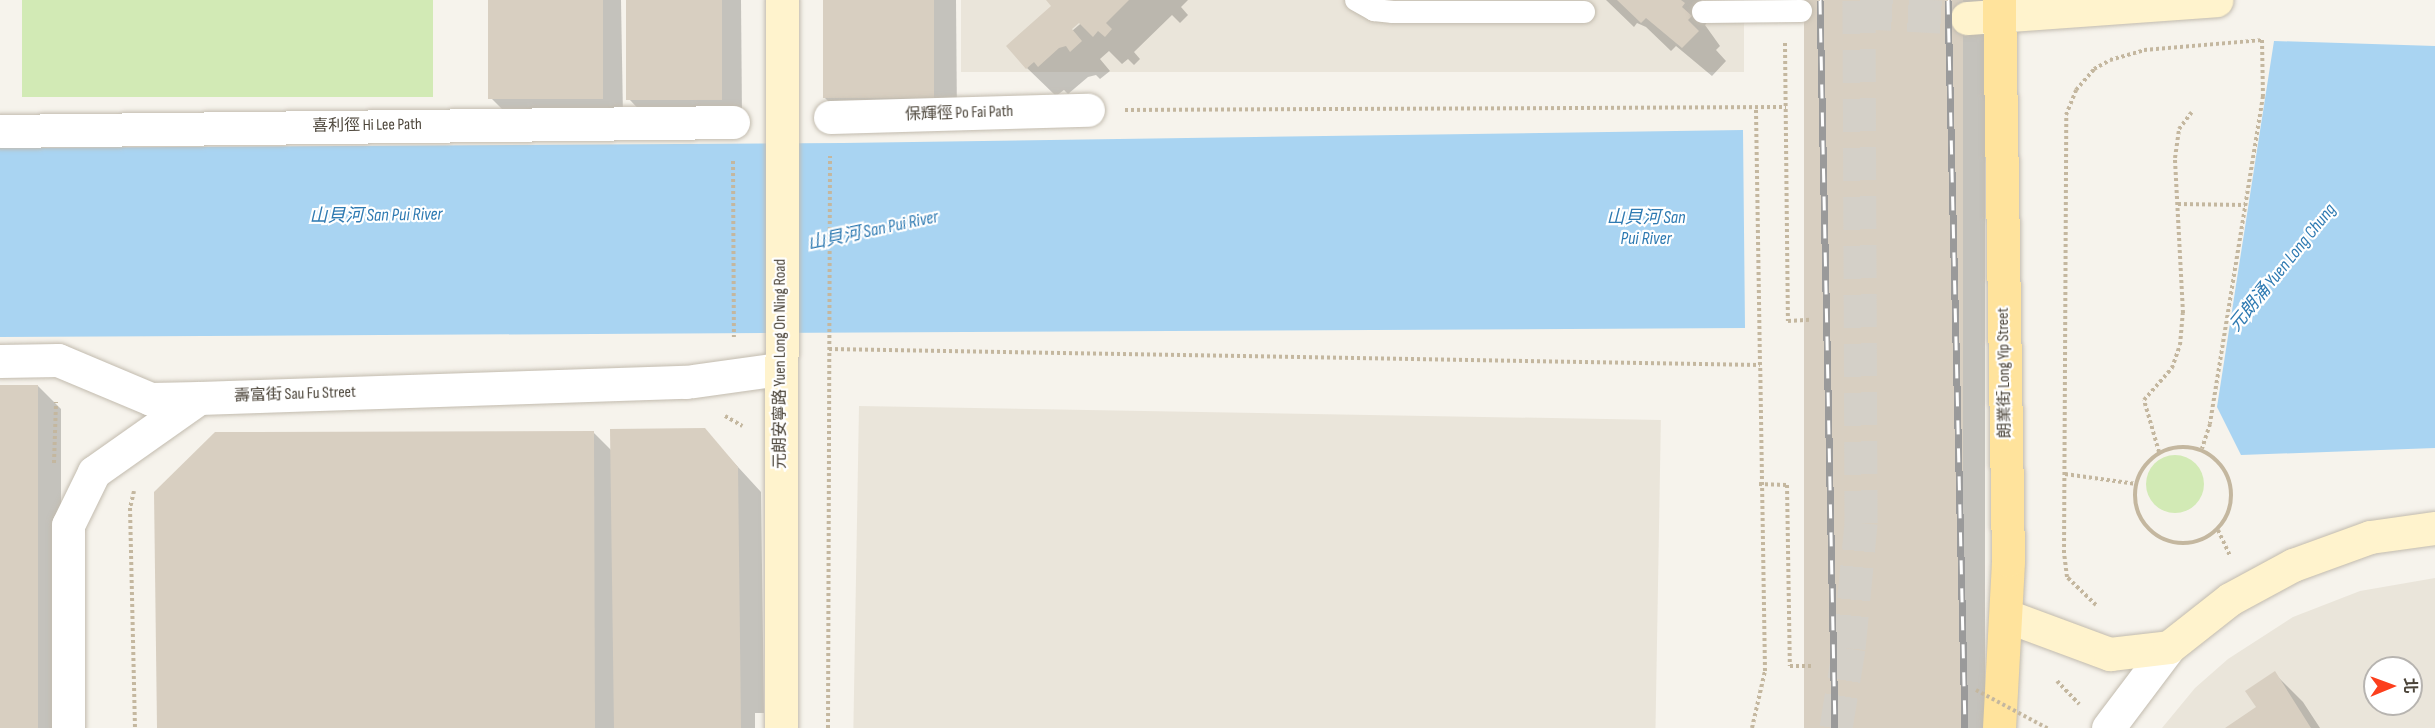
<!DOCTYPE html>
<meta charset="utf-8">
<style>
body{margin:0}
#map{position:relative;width:2435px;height:728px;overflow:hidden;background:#f6f3ec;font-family:"Sofia Sans Condensed","Noto Sans TC",sans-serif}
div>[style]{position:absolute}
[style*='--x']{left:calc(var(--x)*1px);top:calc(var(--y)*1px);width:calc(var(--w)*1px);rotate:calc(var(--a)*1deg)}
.residential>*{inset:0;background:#eae5da;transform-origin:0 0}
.green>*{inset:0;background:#d2eab5;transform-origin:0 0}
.round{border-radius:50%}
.water>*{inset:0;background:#a9d4f2}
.shadow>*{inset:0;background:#0003;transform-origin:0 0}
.building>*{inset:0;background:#d8cfc1;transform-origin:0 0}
.secondary-tunnel>*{height:33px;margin-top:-16.5px;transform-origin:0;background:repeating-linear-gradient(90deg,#d4d0c8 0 33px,transparent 0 49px)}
.primary-tunnel>*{height:33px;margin-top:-16.5px;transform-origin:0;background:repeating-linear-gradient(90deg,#d4d0c8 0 33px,transparent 0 49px)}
.path>*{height:4px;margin-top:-2px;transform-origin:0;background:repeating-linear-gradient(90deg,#c4b79f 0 3px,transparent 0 6px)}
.path>.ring{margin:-2px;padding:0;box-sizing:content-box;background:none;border:4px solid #c4b79f;border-radius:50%}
.roads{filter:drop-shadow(0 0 2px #c2bbae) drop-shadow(0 0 2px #c2bbae)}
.lane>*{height:22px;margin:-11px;padding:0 11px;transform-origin:11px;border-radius:11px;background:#fff}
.street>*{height:33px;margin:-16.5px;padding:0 16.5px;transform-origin:16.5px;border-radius:16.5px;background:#fff}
.secondary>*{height:33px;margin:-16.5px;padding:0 16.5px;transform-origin:16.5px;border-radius:16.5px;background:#fff3cd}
.primary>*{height:33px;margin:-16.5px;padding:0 16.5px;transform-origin:16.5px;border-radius:16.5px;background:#ffe39c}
.rail>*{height:7px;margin-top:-3.5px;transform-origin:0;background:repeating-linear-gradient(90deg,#fff 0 14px,#9a9a9a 0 28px);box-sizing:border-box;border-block:2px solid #9a9a9a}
.path-bridge>*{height:4px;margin-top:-2px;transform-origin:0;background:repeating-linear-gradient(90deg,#c4b79f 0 3px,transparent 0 6px)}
span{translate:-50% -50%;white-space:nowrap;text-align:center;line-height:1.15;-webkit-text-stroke:4.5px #fff;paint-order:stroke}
.street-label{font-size:16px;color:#4b4439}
.water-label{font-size:18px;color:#2e7ab2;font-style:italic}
.north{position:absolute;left:2363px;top:656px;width:60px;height:60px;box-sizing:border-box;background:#fff;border:2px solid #b7b4b0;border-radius:50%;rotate:89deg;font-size:16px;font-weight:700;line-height:24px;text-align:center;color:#4b4439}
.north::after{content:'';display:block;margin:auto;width:21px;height:27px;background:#fc3f1d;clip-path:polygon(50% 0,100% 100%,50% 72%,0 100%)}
</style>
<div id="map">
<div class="residential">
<div style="left:961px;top:0;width:783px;height:72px"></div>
<div style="left:859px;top:406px;width:802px;height:322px;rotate:1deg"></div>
<div style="clip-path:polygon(evenodd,2435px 578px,2435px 728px,2162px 728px,2195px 688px,2228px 659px,2293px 617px,2360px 591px,2435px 578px,2375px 668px,2411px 668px,2411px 704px,2375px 704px,2375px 668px)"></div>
</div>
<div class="green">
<div style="left:22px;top:0;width:411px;height:97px"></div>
<div class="round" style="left:2146px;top:455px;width:58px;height:58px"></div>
</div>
<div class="water">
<div style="clip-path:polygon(2274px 41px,2435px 46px,2435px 448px,2241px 455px,2217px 407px)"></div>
<div style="clip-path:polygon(1743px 130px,1745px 328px,0 337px,0 148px,843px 143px)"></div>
</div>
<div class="shadow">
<div style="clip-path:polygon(490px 0,621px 0,623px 117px,511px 118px,491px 98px)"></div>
<div style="clip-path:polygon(627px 0,741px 0,742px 116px,648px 119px,629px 99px)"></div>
<div style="clip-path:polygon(824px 0,956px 0,957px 120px,848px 121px,825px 98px)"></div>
<div style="clip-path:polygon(evenodd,1048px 0,1188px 0,1181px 7px,1188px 15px,1180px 23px,1172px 15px,1134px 52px,1140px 59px,1134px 65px,1128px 59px,1122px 64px,1109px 51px,1100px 59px,1110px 71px,1100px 79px,1096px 75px,1088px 77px,1068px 94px,1064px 90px,1056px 96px,1027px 68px,1053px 6px,1048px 0,1084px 17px,1086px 19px,1072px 31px,1072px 27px,1084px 17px)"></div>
<div style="clip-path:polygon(1606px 0,1701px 0,1715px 14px,1705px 25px,1720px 46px,1716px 50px,1726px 61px,1712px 76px,1676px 46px,1671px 51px,1646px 27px,1637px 23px,1634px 27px)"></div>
<div style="left:1805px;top:0;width:180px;height:728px"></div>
<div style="clip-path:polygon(38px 386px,61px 409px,61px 728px,0 728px,0 387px)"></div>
<div style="clip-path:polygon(704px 430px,761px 492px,764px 713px,755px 713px,755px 728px,159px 728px,593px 432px,612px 451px)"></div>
<div style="clip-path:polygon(2274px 673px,2303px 702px,2320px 728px,2227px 728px,2258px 708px)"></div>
</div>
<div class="building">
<div style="left:488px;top:0;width:115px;height:99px"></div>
<div style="left:626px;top:0;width:96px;height:100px"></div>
<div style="left:823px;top:0;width:111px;height:98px"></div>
<div style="clip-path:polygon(1046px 0,1129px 0,1106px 23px,1112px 29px,1105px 37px,1098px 31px,1093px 37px,1079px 23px,1072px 29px,1082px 41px,1070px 52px,1066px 46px,1059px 48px,1038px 67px,1034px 62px,1026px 69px,1006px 46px,1051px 6px)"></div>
<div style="clip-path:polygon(1617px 0,1681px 0,1685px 3px,1682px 7px,1692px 16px,1688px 20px,1699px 31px,1682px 48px,1646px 18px,1641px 23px)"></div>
<div style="left:1804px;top:0;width:159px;height:728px"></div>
<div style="left:0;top:385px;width:38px;height:343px"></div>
<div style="clip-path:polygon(705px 428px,738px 467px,741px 728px,614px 728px,610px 429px)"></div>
<div style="clip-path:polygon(594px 431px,595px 728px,157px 728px,154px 492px,215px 432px)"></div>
<div style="clip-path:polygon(2275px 671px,2311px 728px,2225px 728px,2256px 707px,2245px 691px)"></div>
</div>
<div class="secondary-tunnel">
<div style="--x:1859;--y:12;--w:108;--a:3.2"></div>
</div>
<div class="primary-tunnel">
<div style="--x:1836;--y:728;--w:81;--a:-80.8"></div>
<div style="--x:1849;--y:648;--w:126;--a:-84.5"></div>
<div style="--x:1861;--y:523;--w:523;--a:-90.22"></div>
</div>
<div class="path">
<div style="--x:1785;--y:43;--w:278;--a:89.4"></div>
<div style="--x:1788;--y:321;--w:22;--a:-3"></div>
<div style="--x:1125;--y:110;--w:661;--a:-0.26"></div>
<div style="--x:733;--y:161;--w:176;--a:89.7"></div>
<div style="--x:2178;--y:204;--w:67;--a:0.9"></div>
<div style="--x:829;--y:349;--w:931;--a:0.98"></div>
<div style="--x:1760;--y:365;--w:257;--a:-90.9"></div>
<div style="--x:725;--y:416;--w:20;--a:30"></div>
<div class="ring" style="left:2135px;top:447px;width:92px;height:92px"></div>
<div style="--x:2159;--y:452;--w:54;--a:-106.1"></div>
<div style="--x:2144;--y:400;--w:43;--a:-48.8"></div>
<div style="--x:2172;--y:368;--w:24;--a:-71"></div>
<div style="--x:2180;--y:345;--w:32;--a:-85"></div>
<div style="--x:2183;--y:313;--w:155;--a:-93"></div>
<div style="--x:2175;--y:158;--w:29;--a:-82"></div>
<div style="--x:2179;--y:129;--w:21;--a:-53"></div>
<div style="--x:54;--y:463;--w:61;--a:-88.1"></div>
<div style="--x:2065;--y:474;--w:72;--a:8"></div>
<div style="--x:1759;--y:484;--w:28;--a:2"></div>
<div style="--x:1787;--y:485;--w:181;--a:89.1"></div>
<div style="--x:1790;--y:666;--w:24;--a:0"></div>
<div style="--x:134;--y:491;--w:17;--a:103"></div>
<div style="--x:130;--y:508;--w:220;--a:88.7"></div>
<div style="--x:2218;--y:530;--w:29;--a:65"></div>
<div style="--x:2096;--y:605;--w:40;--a:-136"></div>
<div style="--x:2067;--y:577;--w:24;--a:-97"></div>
<div style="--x:2064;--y:553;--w:438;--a:-89.7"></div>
<div style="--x:2066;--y:115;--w:27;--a:-68"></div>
<div style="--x:2076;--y:90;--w:28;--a:-49"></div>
<div style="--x:2094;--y:69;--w:18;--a:-29"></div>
<div style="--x:2110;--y:60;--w:35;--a:-16"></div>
<div style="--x:2144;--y:50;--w:118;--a:-4.8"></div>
<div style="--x:2262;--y:40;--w:56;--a:89"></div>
<div style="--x:2263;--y:96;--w:332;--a:99.2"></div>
<div style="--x:2210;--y:424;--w:26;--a:108"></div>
<div style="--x:2057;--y:681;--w:32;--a:46"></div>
<div style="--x:828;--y:728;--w:572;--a:-89.8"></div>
<div style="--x:1752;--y:728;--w:58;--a:-77.2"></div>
<div style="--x:1765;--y:671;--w:306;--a:-90.9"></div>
</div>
<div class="roads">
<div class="lane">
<div style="--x:1356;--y:0;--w:21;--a:29"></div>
<div style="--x:1374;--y:10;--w:19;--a:6"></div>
<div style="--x:1393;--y:12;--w:191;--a:0"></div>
<div style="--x:1703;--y:12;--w:98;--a:-0.6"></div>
</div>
<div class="street">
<div style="--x:830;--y:117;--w:258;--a:-1.6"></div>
<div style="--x:0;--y:131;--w:733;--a:-0.7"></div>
<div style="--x:0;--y:361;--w:58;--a:-1"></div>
<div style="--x:58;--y:360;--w:101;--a:22.8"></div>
<div style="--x:151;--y:399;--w:48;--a:-1.2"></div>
<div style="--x:68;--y:728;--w:203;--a:-90"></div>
<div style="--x:68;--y:525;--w:59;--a:-63.9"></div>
<div style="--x:94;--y:472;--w:128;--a:-35.2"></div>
<div style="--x:199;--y:398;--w:487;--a:-1.9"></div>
<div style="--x:686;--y:382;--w:95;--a:-7.9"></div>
<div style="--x:2108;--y:728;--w:101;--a:-53"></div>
</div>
<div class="secondary">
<div style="--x:1967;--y:18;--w:250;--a:-4.1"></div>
<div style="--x:2007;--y:616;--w:110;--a:20.3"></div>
<div style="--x:2110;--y:654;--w:59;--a:-6.8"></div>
<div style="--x:2169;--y:647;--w:78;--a:-38.2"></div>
<div style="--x:2230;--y:599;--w:72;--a:-28.4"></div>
<div style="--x:2293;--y:565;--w:82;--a:-20"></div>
<div style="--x:2370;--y:537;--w:66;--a:-7.9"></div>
<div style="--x:781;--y:728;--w:728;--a:-89.92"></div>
</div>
<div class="primary">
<div style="--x:1999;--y:728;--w:168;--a:-86.9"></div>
<div style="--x:2008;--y:560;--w:560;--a:-90.92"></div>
</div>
</div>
<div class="rail">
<div style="--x:1820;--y:0;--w:728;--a:88.82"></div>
<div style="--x:1948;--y:0;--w:728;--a:88.66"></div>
</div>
<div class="path-bridge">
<div style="--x:1976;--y:690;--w:81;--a:28.2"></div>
</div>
<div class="street-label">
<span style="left:959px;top:114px;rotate:-2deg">保輝徑 Po Fai Path</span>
<span style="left:367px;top:126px;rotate:-1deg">喜利徑 Hi Lee Path</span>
<span style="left:781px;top:364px;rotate:-90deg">元朗安寧路 Yuen Long On Ning Road</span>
<span style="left:2005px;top:373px;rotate:-91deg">朗業街 Long Yip Street</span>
<span style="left:295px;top:395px;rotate:-2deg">壽富街 Sau Fu Street</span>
</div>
<div class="water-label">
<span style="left:376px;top:216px;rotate:-1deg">山貝河 San Pui River</span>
<span style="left:1646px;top:229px">山貝河 San<br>Pui River</span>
<span style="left:873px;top:231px;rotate:-12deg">山貝河 San Pui River</span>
<span style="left:2283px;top:268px;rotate:-51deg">元朗涌 Yuen Long Chung</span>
</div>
<div class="north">北</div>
</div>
